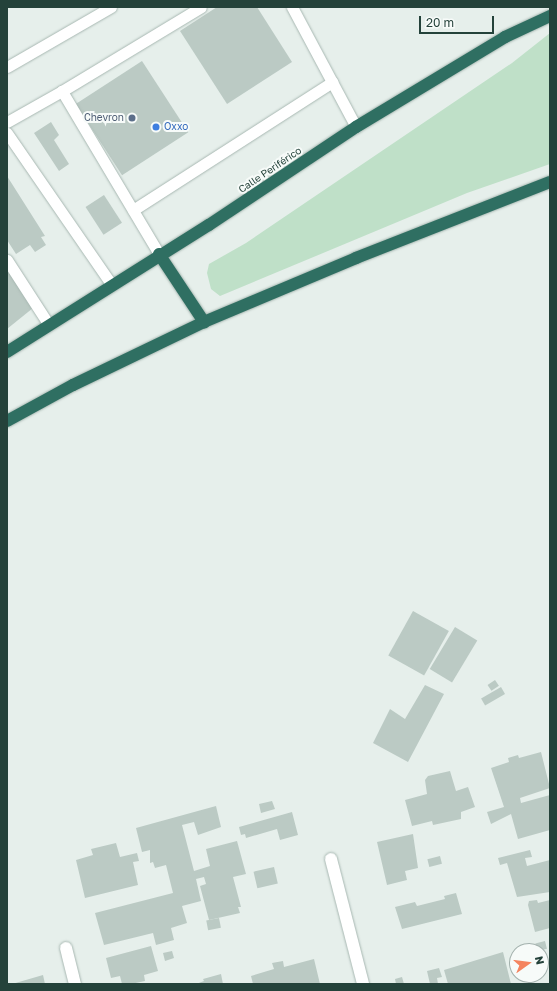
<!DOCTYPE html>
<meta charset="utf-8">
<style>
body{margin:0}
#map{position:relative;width:557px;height:991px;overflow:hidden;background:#e6efeb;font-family:"Golos Text",sans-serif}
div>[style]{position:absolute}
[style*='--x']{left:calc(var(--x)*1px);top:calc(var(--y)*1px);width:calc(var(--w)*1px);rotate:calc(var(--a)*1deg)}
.green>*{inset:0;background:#bfe0c8}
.building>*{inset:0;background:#bbcac4;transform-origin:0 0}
.roads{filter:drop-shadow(0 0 1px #a8b8b2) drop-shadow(0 0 1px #a8b8b2)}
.lane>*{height:11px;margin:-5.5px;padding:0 5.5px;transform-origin:5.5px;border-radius:5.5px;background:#fff}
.street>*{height:12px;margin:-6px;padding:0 6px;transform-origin:6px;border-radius:6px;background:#fff}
.highway>*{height:12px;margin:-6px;padding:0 6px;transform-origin:6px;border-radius:6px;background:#2f6f62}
.dots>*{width:11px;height:11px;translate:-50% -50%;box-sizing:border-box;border:2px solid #f7fbf9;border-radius:50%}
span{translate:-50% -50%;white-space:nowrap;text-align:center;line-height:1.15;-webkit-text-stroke:4px #f7fbf9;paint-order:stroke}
.service-label{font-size:10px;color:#4e5e75}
.right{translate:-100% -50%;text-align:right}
.shop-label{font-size:10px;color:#366cbe}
.left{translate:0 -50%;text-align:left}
.street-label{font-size:10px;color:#24423a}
.frame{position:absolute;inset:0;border:8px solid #24423a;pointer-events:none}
.north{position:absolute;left:509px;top:943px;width:40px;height:40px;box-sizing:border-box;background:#f7fbf9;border:1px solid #a3b1ad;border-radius:50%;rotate:76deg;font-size:11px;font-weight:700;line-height:16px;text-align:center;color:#24423a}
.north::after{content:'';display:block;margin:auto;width:14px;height:18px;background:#f4845f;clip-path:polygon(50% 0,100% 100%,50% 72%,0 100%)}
.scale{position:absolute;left:419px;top:16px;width:75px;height:18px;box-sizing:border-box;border:2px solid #24423a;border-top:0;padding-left:5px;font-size:12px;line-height:14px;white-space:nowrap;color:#24423a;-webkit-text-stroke:3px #f7fbf9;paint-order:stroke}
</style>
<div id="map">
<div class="green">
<div style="clip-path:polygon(550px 33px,550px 164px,467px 193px,220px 296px,211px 289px,207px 273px,209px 264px,246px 243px,512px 63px)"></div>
</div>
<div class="building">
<div style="clip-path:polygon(217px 7px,257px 7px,292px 62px,227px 104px,180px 31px)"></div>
<div style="left:142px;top:61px;width:85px;height:79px;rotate:57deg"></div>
<div style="clip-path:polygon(51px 122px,59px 135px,54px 140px,69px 164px,59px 171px,34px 133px)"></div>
<div style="clip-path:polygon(7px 176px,45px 236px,41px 237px,46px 245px,35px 252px,30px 245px,16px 254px,7px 240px)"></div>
<div style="left:104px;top:195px;width:33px;height:22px;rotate:57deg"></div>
<div style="clip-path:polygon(7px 265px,33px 308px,7px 329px)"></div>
<div style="left:413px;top:611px;width:41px;height:51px;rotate:29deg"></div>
<div style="left:455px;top:627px;width:26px;height:49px;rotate:31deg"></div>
<div style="left:495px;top:680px;width:7px;height:9px;rotate:56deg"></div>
<div style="clip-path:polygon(425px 685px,444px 694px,408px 762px,373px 743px,390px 709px,405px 719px)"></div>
<div style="left:501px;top:687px;width:8px;height:23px;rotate:60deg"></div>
<div style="clip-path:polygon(541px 752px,550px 788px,520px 798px,521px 803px,550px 795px,550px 830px,518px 839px,511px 814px,491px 824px,487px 812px,504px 807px,491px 768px,509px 762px,508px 758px,518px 755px,519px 758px)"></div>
<div style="clip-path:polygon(450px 771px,456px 791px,468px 787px,475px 807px,461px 812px,461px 819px,433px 825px,432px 821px,412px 826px,405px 800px,427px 794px,425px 780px,428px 776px)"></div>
<div style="clip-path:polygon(272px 801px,275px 809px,261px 813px,259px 804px)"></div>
<div style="clip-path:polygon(216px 806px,221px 827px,198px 835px,194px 822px,182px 825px,194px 871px,210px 866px,206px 849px,237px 841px,246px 874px,233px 877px,241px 907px,238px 907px,240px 913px,209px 920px,200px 886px,206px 884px,204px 877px,196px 879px,201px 901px,182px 906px,187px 923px,171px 928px,174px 940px,156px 945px,153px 933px,104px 945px,95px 913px,173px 893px,166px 865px,155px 868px,153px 862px,150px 863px,150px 850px,142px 852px,136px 828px)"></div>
<div style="clip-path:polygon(292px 812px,298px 835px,280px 840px,277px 829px,246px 838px,245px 834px,241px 835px,239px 827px)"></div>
<div style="clip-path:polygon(413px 834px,418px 868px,405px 871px,407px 880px,387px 885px,377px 842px)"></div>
<div style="clip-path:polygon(116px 843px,120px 857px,137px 853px,139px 861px,133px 862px,138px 885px,85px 898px,76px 860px,93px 855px,91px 849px)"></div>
<div style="clip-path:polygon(530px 850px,532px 857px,525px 858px,527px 866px,550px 860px,550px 892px,517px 897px,507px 863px,500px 865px,498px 858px)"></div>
<div style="left:440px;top:856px;width:8px;height:13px;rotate:76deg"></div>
<div style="left:274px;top:867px;width:17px;height:21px;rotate:77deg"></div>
<div style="clip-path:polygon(456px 893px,462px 914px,402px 929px,395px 907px,415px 902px,417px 906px,445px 899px,444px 896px)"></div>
<div style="clip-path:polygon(537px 900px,538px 903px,550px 900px,550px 928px,535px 932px,528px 905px,529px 901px)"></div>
<div style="left:219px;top:918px;width:10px;height:13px;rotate:79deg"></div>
<div style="left:545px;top:941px;width:8px;height:10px;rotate:76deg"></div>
<div style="clip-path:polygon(151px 946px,158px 971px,144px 975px,145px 981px,131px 984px,122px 984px,120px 976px,111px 978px,106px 958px)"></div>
<div style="clip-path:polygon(172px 951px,174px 958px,165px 961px,163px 953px)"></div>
<div style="clip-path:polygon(503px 952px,511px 984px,448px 984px,444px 970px)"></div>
<div style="clip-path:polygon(314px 959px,320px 984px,253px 984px,251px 976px,274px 969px,272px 963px,283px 961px,284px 967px)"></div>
<div style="clip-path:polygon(439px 968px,442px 977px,437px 978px,438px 984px,430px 984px,427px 971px)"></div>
<div style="clip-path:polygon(221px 974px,223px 984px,196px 984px,204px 981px,203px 979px)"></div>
<div style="clip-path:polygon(43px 975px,45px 984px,12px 984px)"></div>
<div style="clip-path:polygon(402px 977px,404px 984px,396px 984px,395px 979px)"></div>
</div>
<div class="roads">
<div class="lane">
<div style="--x:292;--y:7;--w:136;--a:61.9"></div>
<div style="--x:7;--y:67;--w:120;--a:-30"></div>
<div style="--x:7;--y:122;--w:63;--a:-29.4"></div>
<div style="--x:7;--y:133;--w:183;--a:55.4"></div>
<div style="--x:133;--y:210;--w:237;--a:-32.7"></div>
<div style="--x:159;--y:254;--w:190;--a:-120.8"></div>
<div style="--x:62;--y:91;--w:162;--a:-31.1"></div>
<div style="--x:7;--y:260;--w:77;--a:57.1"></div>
</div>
<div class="street">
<div style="--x:331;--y:859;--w:129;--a:75.6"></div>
<div style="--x:66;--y:948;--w:37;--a:76"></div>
</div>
<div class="highway">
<div style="--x:159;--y:254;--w:82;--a:56.5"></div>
<div style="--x:7;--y:352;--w:239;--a:-32.2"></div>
<div style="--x:209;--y:225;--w:177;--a:-33.7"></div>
<div style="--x:356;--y:127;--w:174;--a:-31.1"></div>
<div style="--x:505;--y:37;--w:50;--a:-25"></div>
<div style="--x:7;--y:421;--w:75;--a:-28.6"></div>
<div style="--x:73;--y:385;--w:145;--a:-25.7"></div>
<div style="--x:204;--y:322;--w:165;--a:-22.8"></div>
<div style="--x:356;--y:258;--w:208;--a:-21.4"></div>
</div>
</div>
<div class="dots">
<div style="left:132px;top:118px;background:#5c6f8a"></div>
<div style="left:156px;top:127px;background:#3f7fe0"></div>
</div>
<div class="service-label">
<span class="right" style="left:124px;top:118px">Chevron</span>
</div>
<div class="shop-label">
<span class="left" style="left:164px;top:127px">Oxxo</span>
</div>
<div class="street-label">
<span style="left:270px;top:170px;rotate:-34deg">Calle Periférico</span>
</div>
<div class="frame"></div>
<div class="north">N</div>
<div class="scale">20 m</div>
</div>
